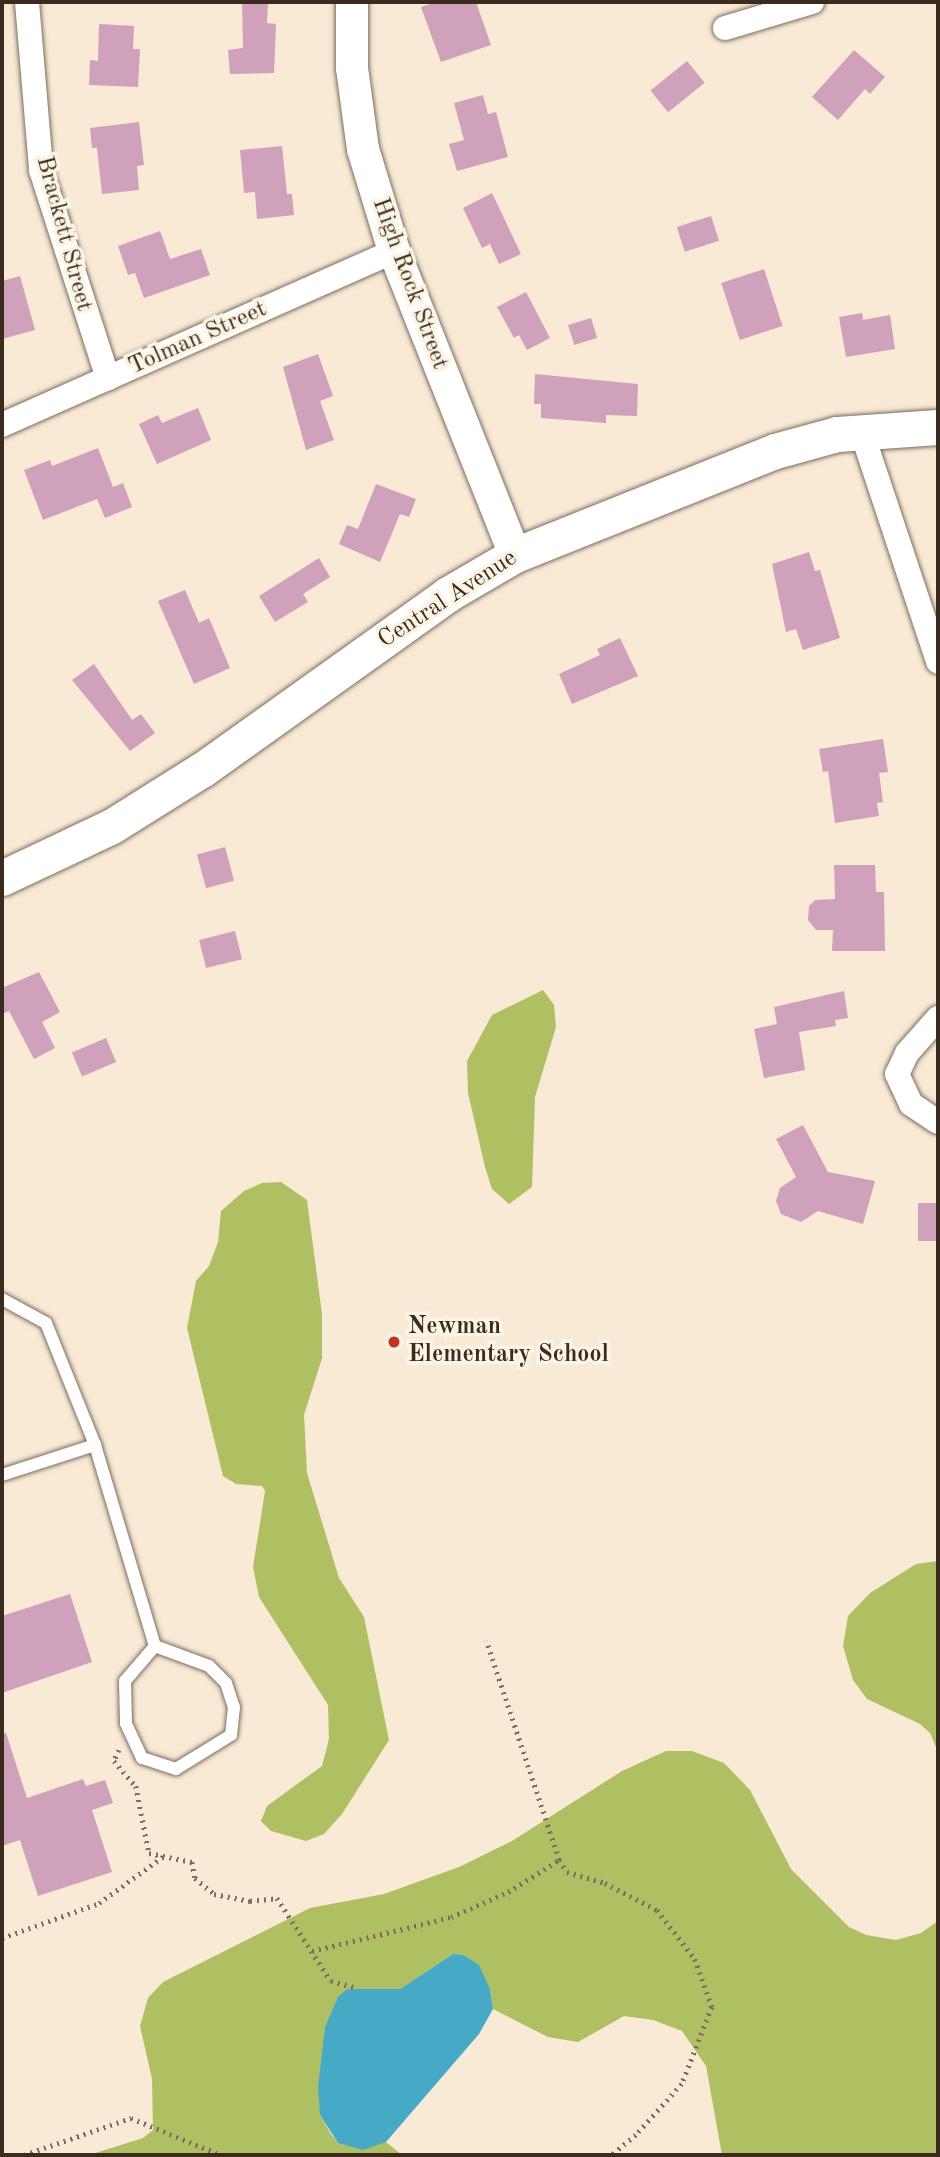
<!DOCTYPE html>
<style>
body{margin:0}
#map{position:relative;width:940px;height:2157px;overflow:hidden;background:#f8ead4;font-family:"Old Standard TT",serif}
div>[style]{position:absolute}
[style*='--x']{left:calc(var(--x)*1px);top:calc(var(--y)*1px);width:calc(var(--w)*1px);rotate:calc(var(--a)*1deg)}
.green>*{inset:0;background:#afc063}
.water>*{inset:0;background:#46a9c6}
.building>*{inset:0;background:#cfa1bb;transform-origin:0 0}
.path>*{height:4.5px;margin-top:-2.25px;transform-origin:0;background:repeating-linear-gradient(90deg,#7d6d5e 0 2px,transparent 0 7px)}
.roads{filter:drop-shadow(0 0 2px #7d6d5e) drop-shadow(0 0 2px #7d6d5e)}
.service>*{height:12px;margin:-6px;padding:0 6px;transform-origin:6px;border-radius:6px;background:#fff}
.minor>*{height:24px;margin:-12px;padding:0 12px;transform-origin:12px;border-radius:12px;background:#fff}
.tertiary>*{height:32px;margin:-16px;padding:0 16px;transform-origin:16px;border-radius:16px;background:#fff}
.secondary>*{height:35px;margin:-17.5px;padding:0 17.5px;transform-origin:17.5px;border-radius:17.5px;background:#fff}
.dots>*{width:19px;height:19px;translate:-50% -50%;box-sizing:border-box;border:4px solid #fcf5e5;border-radius:50%}
span{translate:-50% -50%;white-space:nowrap;text-align:center;line-height:1.15;-webkit-text-stroke:7px #fcf5e5;paint-order:stroke}
.street-label{font-size:24px;color:#3b2a1e}
.poi-label{font-size:24px;color:#3b2a1e;font-weight:700}
.left{translate:0 -50%;text-align:left}
.frame{position:absolute;inset:0;border:4px solid #3b2a1e;pointer-events:none}
</style>
<div id="map">
<div class="green">
<div style="clip-path:polygon(543px 990px,554px 1005px,556px 1027px,535px 1097px,532px 1187px,509px 1204px,492px 1189px,485px 1167px,468px 1093px,467px 1061px,492px 1015px)"></div>
<div style="clip-path:polygon(281px 1182px,307px 1200px,322px 1314px,322px 1358px,304px 1415px,307px 1473px,339px 1578px,364px 1617px,389px 1740px,342px 1814px,324px 1834px,306px 1841px,271px 1831px,261px 1821px,267px 1806px,322px 1766px,329px 1739px,328px 1705px,259px 1597px,253px 1567px,265px 1491px,262px 1486px,236px 1484px,223px 1476px,187px 1328px,196px 1281px,209px 1266px,218px 1242px,221px 1211px,244px 1191px,262px 1183px)"></div>
<div style="clip-path:polygon(938px 1561px,938px 1752px,930px 1733px,920px 1724px,867px 1699px,853px 1680px,843px 1646px,848px 1616px,870px 1593px,916px 1564px)"></div>
<div style="clip-path:polygon(666px 1751px,692px 1751px,724px 1763px,750px 1790px,791px 1869px,849px 1927px,866px 1935px,896px 1940px,921px 1933px,938px 1921px,938px 2155px,722px 2155px,706px 2066px,682px 2031px,653px 2020px,624px 2016px,578px 2042px,548px 2037px,493px 2009px,490px 1989px,463px 1955px,453px 1954px,400px 1989px,347px 1989px,325px 2027px,320px 2115px,331px 2134px,338px 2143px,386px 2142px,402px 2155px,89px 2155px,143px 2138px,153px 2130px,152px 2079px,140px 2026px,148px 1998px,163px 1982px,310px 1908px,384px 1894px,459px 1867px,512px 1841px,622px 1771px)"></div>
</div>
<div class="water">
<div style="clip-path:polygon(453px 1954px,463px 1955px,479px 1965px,490px 1989px,493px 2009px,479px 2034px,386px 2142px,363px 2150px,338px 2143px,320px 2115px,318px 2087px,325px 2027px,338px 1997px,347px 1989px,400px 1989px)"></div>
</div>
<div class="building">
<div style="clip-path:polygon(242px 2px,268px 2px,267px 23px,276px 24px,274px 73px,230px 74px,228px 50px,243px 48px)"></div>
<div style="clip-path:polygon(436px 2px,476px 2px,491px 45px,441px 62px,421px 7px)"></div>
<div style="clip-path:polygon(99px 24px,134px 26px,133px 49px,140px 49px,138px 87px,89px 85px,90px 60px,98px 61px)"></div>
<div style="clip-path:polygon(854px 50px,885px 77px,870px 94px,865px 89px,838px 120px,812px 97px)"></div>
<div style="left:687px;top:61px;width:28px;height:47px;rotate:51deg"></div>
<div style="clip-path:polygon(483px 95px,488px 114px,496px 112px,508px 157px,457px 171px,449px 144px,464px 140px,454px 103px)"></div>
<div style="clip-path:polygon(139px 122px,144px 165px,137px 166px,139px 190px,102px 194px,97px 148px,92px 148px,90px 128px)"></div>
<div style="clip-path:polygon(282px 146px,287px 194px,292px 194px,294px 215px,257px 219px,255px 192px,244px 193px,240px 150px)"></div>
<div style="clip-path:polygon(492px 193px,521px 254px,499px 264px,490px 244px,482px 248px,463px 208px)"></div>
<div style="left:711px;top:216px;width:26px;height:36px;rotate:72deg"></div>
<div style="clip-path:polygon(160px 231px,170px 259px,201px 249px,210px 275px,144px 298px,135px 273px,128px 275px,118px 246px)"></div>
<div style="left:764px;top:269px;width:60px;height:45px;rotate:72deg"></div>
<div style="clip-path:polygon(20px 276px,35px 330px,2px 339px,2px 281px)"></div>
<div style="clip-path:polygon(526px 292px,550px 338px,527px 350px,519px 335px,514px 338px,497px 307px)"></div>
<div style="clip-path:polygon(862px 313px,863px 320px,890px 315px,895px 349px,846px 357px,839px 317px)"></div>
<div style="left:591px;top:318px;width:21px;height:24px;rotate:73deg"></div>
<div style="clip-path:polygon(318px 354px,333px 396px,320px 401px,334px 440px,306px 450px,283px 367px)"></div>
<div style="clip-path:polygon(535px 374px,638px 384px,637px 416px,606px 415px,606px 423px,541px 418px,541px 404px,534px 404px)"></div>
<div style="clip-path:polygon(198px 408px,211px 440px,157px 464px,139px 424px,158px 415px,162px 423px)"></div>
<div style="clip-path:polygon(98px 448px,113px 487px,123px 483px,132px 507px,105px 518px,97px 499px,43px 520px,24px 470px,50px 460px,52px 466px)"></div>
<div style="clip-path:polygon(376px 484px,416px 499px,409px 517px,400px 514px,380px 562px,339px 544px,347px 525px,358px 529px)"></div>
<div style="clip-path:polygon(809px 552px,815px 571px,820px 570px,840px 638px,803px 650px,796px 629px,786px 632px,772px 564px)"></div>
<div style="clip-path:polygon(319px 558px,330px 577px,303px 594px,308px 602px,275px 622px,259px 596px)"></div>
<div style="clip-path:polygon(185px 590px,199px 623px,209px 618px,230px 668px,194px 684px,158px 601px)"></div>
<div style="clip-path:polygon(620px 638px,638px 676px,572px 704px,559px 674px,600px 655px,597px 649px)"></div>
<div style="clip-path:polygon(94px 664px,132px 720px,141px 714px,155px 733px,130px 751px,72px 680px)"></div>
<div style="clip-path:polygon(883px 739px,888px 772px,879px 773px,883px 802px,877px 803px,879px 816px,835px 823px,828px 771px,823px 772px,819px 749px)"></div>
<div style="left:225px;top:847px;width:35px;height:29px;rotate:75deg"></div>
<div style="clip-path:polygon(834px 865px,875px 865px,876px 892px,884px 892px,885px 951px,832px 951px,833px 930px,816px 930px,808px 920px,809px 906px,815px 900px,835px 899px)"></div>
<div style="left:235px;top:931px;width:29px;height:37px;rotate:76deg"></div>
<div style="clip-path:polygon(39px 972px,60px 1012px,42px 1022px,55px 1048px,34px 1059px,9px 1011px,2px 1014px,2px 988px)"></div>
<div style="clip-path:polygon(844px 991px,848px 1018px,835px 1020px,836px 1026px,799px 1032px,805px 1070px,764px 1078px,754px 1029px,777px 1024px,774px 1007px)"></div>
<div style="left:106px;top:1038px;width:26px;height:37px;rotate:67deg"></div>
<div style="clip-path:polygon(803px 1125px,828px 1172px,875px 1181px,863px 1224px,818px 1211px,801px 1222px,781px 1214px,776px 1201px,780px 1188px,796px 1177px,776px 1139px)"></div>
<div style="left:938px;top:1203px;width:38px;height:20px;rotate:90deg"></div>
<div style="clip-path:polygon(70px 1594px,92px 1662px,2px 1693px,2px 1616px)"></div>
<div style="clip-path:polygon(6px 1733px,27px 1798px,83px 1779px,86px 1786px,105px 1780px,113px 1803px,92px 1810px,112px 1872px,38px 1896px,20px 1840px,2px 1846px,2px 1734px)"></div>
</div>
<div class="path">
<div style="--x:119;--y:1750;--w:12;--a:114"></div>
<div style="--x:114;--y:1761;--w:33;--a:49"></div>
<div style="--x:136;--y:1786;--w:68;--a:79"></div>
<div style="--x:149;--y:1853;--w:44;--a:11.8"></div>
<div style="--x:192;--y:1862;--w:16;--a:79"></div>
<div style="--x:195;--y:1878;--w:25;--a:40"></div>
<div style="--x:214;--y:1894;--w:37;--a:11"></div>
<div style="--x:250;--y:1901;--w:27;--a:-6"></div>
<div style="--x:277;--y:1898;--w:99;--a:57"></div>
<div style="--x:331;--y:1981;--w:27;--a:15"></div>
<div style="--x:559;--y:1860;--w:14;--a:56"></div>
<div style="--x:567;--y:1872;--w:40;--a:16"></div>
<div style="--x:605;--y:1883;--w:59;--a:27.4"></div>
<div style="--x:657;--y:1910;--w:62;--a:52.2"></div>
<div style="--x:695;--y:1959;--w:51;--a:70.5"></div>
<div style="--x:712;--y:2007;--w:83;--a:111.3"></div>
<div style="--x:682;--y:2084;--w:69;--a:132"></div>
<div style="--x:636;--y:2135;--w:31;--a:140"></div>
<div style="--x:2;--y:1938;--w:103;--a:-19.8"></div>
<div style="--x:99;--y:1903;--w:80;--a:-35.9"></div>
<div style="--x:312;--y:1951;--w:143;--a:-13.7"></div>
<div style="--x:451;--y:1917;--w:62;--a:-23.7"></div>
<div style="--x:508;--y:1892;--w:60;--a:-32.1"></div>
<div style="--x:559;--y:1860;--w:231;--a:-108.4"></div>
<div style="--x:24;--y:2155;--w:113;--a:-19.1"></div>
<div style="--x:131;--y:2118;--w:97;--a:22.3"></div>
</div>
<div class="roads">
<div class="service">
<div style="--x:2;--y:1299;--w:50;--a:28.6"></div>
<div style="--x:46;--y:1323;--w:131;--a:68.1"></div>
<div style="--x:95;--y:1445;--w:210;--a:73.4"></div>
<div style="--x:2;--y:1475;--w:98;--a:-17.9"></div>
<div style="--x:155;--y:1646;--w:58;--a:20.3"></div>
<div style="--x:209;--y:1666;--w:24;--a:45"></div>
<div style="--x:226;--y:1683;--w:25;--a:72"></div>
<div style="--x:234;--y:1707;--w:28;--a:96"></div>
<div style="--x:231;--y:1735;--w:65;--a:148.3"></div>
<div style="--x:176;--y:1769;--w:36;--a:-162"></div>
<div style="--x:142;--y:1758;--w:38;--a:-115"></div>
<div style="--x:126;--y:1723;--w:42;--a:-91.4"></div>
<div style="--x:125;--y:1681;--w:46;--a:-49.4"></div>
</div>
<div class="minor">
<div style="--x:27;--y:2;--w:169;--a:85.2"></div>
<div style="--x:41;--y:170;--w:219;--a:72.2"></div>
<div style="--x:725;--y:28;--w:91;--a:-16.6"></div>
<div style="--x:2;--y:425;--w:429;--a:-23.9"></div>
<div style="--x:862;--y:433;--w:241;--a:71.6"></div>
<div style="--x:938;--y:1018;--w:47;--a:131.5"></div>
<div style="--x:907;--y:1053;--w:23;--a:115"></div>
<div style="--x:897;--y:1074;--w:33;--a:65"></div>
<div style="--x:911;--y:1104;--w:32;--a:34"></div>
</div>
<div class="tertiary">
<div style="--x:352;--y:2;--w:66;--a:90"></div>
<div style="--x:352;--y:68;--w:82;--a:82.3"></div>
<div style="--x:363;--y:149;--w:107;--a:73.1"></div>
<div style="--x:394;--y:251;--w:327;--a:68.3"></div>
</div>
<div class="secondary">
<div style="--x:2;--y:878;--w:122;--a:-25.3"></div>
<div style="--x:112;--y:826;--w:107;--a:-32.1"></div>
<div style="--x:203;--y:769;--w:301;--a:-35.5"></div>
<div style="--x:448;--y:594;--w:78;--a:-30.2"></div>
<div style="--x:515;--y:555;--w:280;--a:-21.8"></div>
<div style="--x:775;--y:451;--w:64;--a:-15.3"></div>
<div style="--x:837;--y:434;--w:101;--a:-4"></div>
</div>
</div>
<div class="dots">
<div style="left:394px;top:1342px;background:#c8321e"></div>
</div>
<div class="street-label">
<span style="left:63px;top:234px;rotate:75deg">Brackett Street</span>
<span style="left:409px;top:284px;rotate:70deg">High Rock Street</span>
<span style="left:198px;top:339px;rotate:-24deg">Tolman Street</span>
<span style="left:448px;top:600px;rotate:-33deg">Central Avenue</span>
</div>
<div class="poi-label">
<span class="left" style="left:408px;top:1342px">Newman<br>Elementary School</span>
</div>
<div class="frame"></div>
</div>
